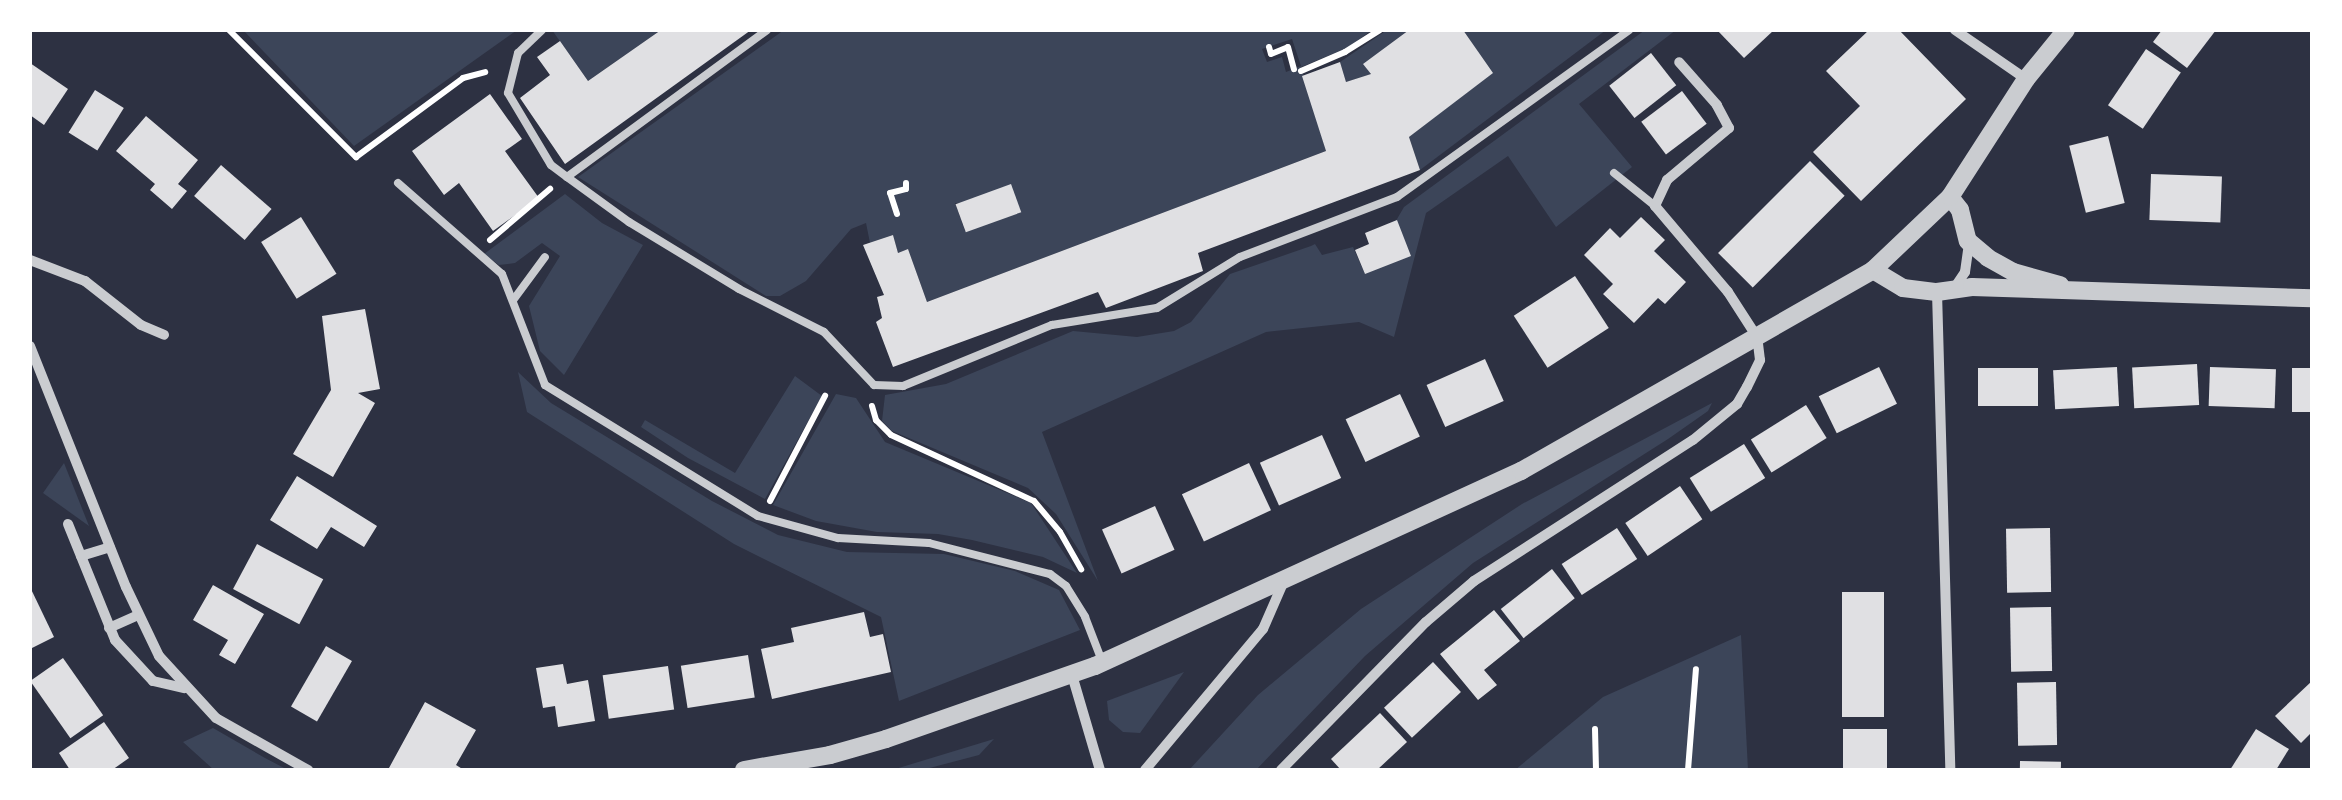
<!DOCTYPE html>
<style>
body{margin:0}
#map{position:relative;width:2342px;height:800px;overflow:hidden;background:#2d3142;font-family:"Roboto Condensed",sans-serif}
div>[style]{position:absolute}
[style*='--x']{left:calc(var(--x)*1px);top:calc(var(--y)*1px);width:calc(var(--w)*1px);rotate:calc(var(--a)*1deg)}
.green>*{inset:0;background:#3c4559}
.building>*{inset:0;background:#e0e0e3;transform-origin:0 0}
.path>*{height:6px;margin:-3px;padding:0 3px;transform-origin:3px;border-radius:3px;background:#fff}
.service>*{height:8px;margin:-4px;padding:0 4px;transform-origin:4px;border-radius:4px;background:#caccd0}
.minor>*{height:10px;margin:-5px;padding:0 5px;transform-origin:5px;border-radius:5px;background:#caccd0}
.tertiary>*{height:18px;margin:-9px;padding:0 9px;transform-origin:9px;border-radius:9px;background:#caccd0}
span{translate:-50% -50%;white-space:nowrap;text-align:center;line-height:1.15;-webkit-text-stroke:10px #fff;paint-order:stroke}
.frame{position:absolute;inset:0;border:32px solid #fff;pointer-events:none}
</style>
<div id="map">
<div class="green">
<div style="clip-path:polygon(243px 30px,517px 30px,354px 146px)"></div>
<div style="clip-path:polygon(552px 30px,661px 30px,588px 81px)"></div>
<div style="clip-path:polygon(evenodd,784px 30px,1372px 30px,1347px 48px,1301px 67px,1326px 151px,927px 302px,908px 249px,898px 253px,893px 235px,870px 243px,866px 223px,851px 229px,806px 281px,780px 296px,766px 296px,578px 177px,784px 30px,1292px 39px,1301px 66px,1286px 72px,1282px 57px,1267px 62px,1262px 49px,1292px 39px,784px 30px,955px 203px,1021px 212px,965px 231px,955px 203px)"></div>
<div style="clip-path:polygon(1387px 30px,1409px 30px,1364px 64px,1371px 74px,1346px 82px,1340px 62px)"></div>
<div style="clip-path:polygon(1463px 30px,1606px 30px,1420px 170px,1409px 137px,1492px 73px)"></div>
<div style="clip-path:polygon(1645px 30px,1676px 30px,1579px 104px,1632px 167px,1556px 227px,1508px 156px,1426px 213px,1394px 337px,1359px 322px,1266px 332px,1042px 432px,1098px 581px,1056px 514px,1028px 488px,892px 431px,882px 421px,885px 395px,946px 384px,1073px 331px,1137px 337px,1174px 331px,1191px 322px,1230px 274px,1311px 246px,1315px 244px,1322px 255px,1353px 247px,1365px 274px,1404px 207px)"></div>
<div style="clip-path:polygon(565px 194px,602px 223px,643px 245px,564px 375px,540px 351px,529px 306px,560px 256px,542px 243px,515px 263px,499px 265px,484px 254px)"></div>
<div style="clip-path:polygon(518px 372px,551px 403px,712px 501px,778px 535px,847px 552px,944px 554px,1015px 571px,1059px 590px,1080px 630px,899px 701px,881px 617px,734px 544px,527px 412px)"></div>
<div style="clip-path:polygon(795px 376px,822px 396px,765px 499px,688px 458px,641px 427px,645px 420px,735px 473px)"></div>
<div style="clip-path:polygon(836px 394px,856px 398px,885px 442px,1031px 503px,1077px 573px,1043px 557px,972px 540px,938px 534px,877px 532px,816px 521px,773px 505px)"></div>
<div style="clip-path:polygon(1712px 403px,1708px 411px,1668px 439px,1473px 563px,1365px 656px,1256px 770px,1189px 770px,1258px 695px,1361px 609px,1522px 504px)"></div>
<div style="clip-path:polygon(64px 463px,89px 526px,43px 493px)"></div>
<div style="clip-path:polygon(1741px 635px,1748px 770px,1515px 770px,1603px 697px)"></div>
<div style="clip-path:polygon(1184px 672px,1140px 733px,1123px 732px,1109px 720px,1107px 701px)"></div>
<div style="clip-path:polygon(213px 728px,265px 758px,288px 770px,214px 770px,183px 742px)"></div>
<div style="clip-path:polygon(994px 739px,979px 755px,922px 770px,892px 770px)"></div>
</div>
<div class="building">
<div style="clip-path:polygon(661px 30px,751px 30px,565px 164px,520px 98px,550px 75px,537px 57px,560px 41px,588px 81px)"></div>
<div style="clip-path:polygon(1409px 30px,1463px 30px,1493px 73px,1409px 137px,1420px 170px,1198px 253px,1203px 271px,1106px 308px,1098px 292px,893px 367px,876px 322px,882px 318px,877px 297px,884px 295px,863px 245px,893px 235px,898px 253px,908px 249px,927px 302px,1326px 151px,1302px 76px,1340px 62px,1346px 82px,1371px 74px,1363px 64px)"></div>
<div style="clip-path:polygon(1717px 30px,1774px 30px,1744px 58px)"></div>
<div style="clip-path:polygon(1869px 30px,1899px 30px,1966px 99px,1861px 201px,1813px 152px,1860px 106px,1826px 71px)"></div>
<div style="clip-path:polygon(2162px 30px,2216px 30px,2187px 68px,2153px 42px)"></div>
<div style="left:2146px;top:49px;width:42px;height:68px;rotate:34deg"></div>
<div style="left:1651px;top:53px;width:41px;height:53px;rotate:52deg"></div>
<div style="clip-path:polygon(30px 63px,68px 89px,44px 125px,30px 115px)"></div>
<div style="left:95px;top:90px;width:34px;height:50px;rotate:32deg"></div>
<div style="left:1682px;top:91px;width:41px;height:51px;rotate:53deg"></div>
<div style="clip-path:polygon(490px 94px,522px 139px,505px 151px,539px 198px,493px 231px,459px 183px,444px 195px,412px 151px)"></div>
<div style="clip-path:polygon(146px 116px,198px 160px,178px 184px,187px 191px,172px 209px,150px 190px,155px 184px,116px 151px)"></div>
<div style="left:2108px;top:136px;width:69px;height:40px;rotate:76deg"></div>
<div style="left:1810px;top:161px;width:49px;height:130px;rotate:45deg"></div>
<div style="left:221px;top:165px;width:67px;height:41px;rotate:41deg"></div>
<div style="left:2151px;top:174px;width:71px;height:46px;rotate:2deg"></div>
<div style="left:1011px;top:184px;width:30px;height:59px;rotate:70deg"></div>
<div style="left:301px;top:217px;width:67px;height:47px;rotate:58deg"></div>
<div style="clip-path:polygon(1641px 217px,1665px 240px,1654px 251px,1686px 282px,1665px 304px,1658px 298px,1634px 323px,1603px 294px,1613px 284px,1584px 255px,1610px 228px,1620px 238px)"></div>
<div style="clip-path:polygon(1397px 220px,1411px 256px,1365px 274px,1355px 250px,1369px 244px,1365px 233px)"></div>
<div style="left:1575px;top:276px;width:62px;height:73px;rotate:57deg"></div>
<div style="clip-path:polygon(365px 309px,380px 389px,358px 393px,375px 403px,333px 477px,293px 454px,331px 390px,322px 316px)"></div>
<div style="left:1485px;top:359px;width:46px;height:64px;rotate:66deg"></div>
<div style="left:2197px;top:364px;width:41px;height:65px;rotate:87deg"></div>
<div style="left:1879px;top:367px;width:41px;height:67px;rotate:64deg"></div>
<div style="left:2117px;top:367px;width:39px;height:64px;rotate:87deg"></div>
<div style="left:2210px;top:367px;width:66px;height:39px;rotate:2deg"></div>
<div style="left:2038px;top:368px;width:38px;height:60px;rotate:90deg"></div>
<div style="left:2292px;top:368px;width:20px;height:44px"></div>
<div style="left:1400px;top:394px;width:47px;height:60px;rotate:65deg"></div>
<div style="left:1806px;top:405px;width:39px;height:65px;rotate:58deg"></div>
<div style="left:1322px;top:435px;width:47px;height:68px;rotate:66deg"></div>
<div style="left:1744px;top:444px;width:40px;height:64px;rotate:58deg"></div>
<div style="left:1249px;top:463px;width:52px;height:74px;rotate:65deg"></div>
<div style="clip-path:polygon(297px 476px,377px 526px,364px 547px,331px 527px,317px 549px,270px 520px)"></div>
<div style="left:1680px;top:486px;width:40px;height:66px;rotate:56deg"></div>
<div style="left:1155px;top:506px;width:48px;height:58px;rotate:66deg"></div>
<div style="left:1617px;top:528px;width:37px;height:66px;rotate:57deg"></div>
<div style="left:2050px;top:528px;width:64px;height:44px;rotate:89deg"></div>
<div style="left:257px;top:544px;width:75px;height:51px;rotate:28deg"></div>
<div style="left:1552px;top:569px;width:37px;height:65px;rotate:52deg"></div>
<div style="clip-path:polygon(213px 585px,264px 614px,235px 664px,219px 655px,228px 640px,193px 620px)"></div>
<div style="clip-path:polygon(30px 587px,54px 637px,30px 649px)"></div>
<div style="left:1842px;top:592px;width:42px;height:125px"></div>
<div style="left:2051px;top:607px;width:64px;height:41px;rotate:89deg"></div>
<div style="clip-path:polygon(1494px 610px,1520px 641px,1484px 670px,1497px 685px,1478px 700px,1440px 654px)"></div>
<div style="clip-path:polygon(864px 612px,870px 637px,883px 634px,891px 672px,772px 699px,761px 649px,794px 642px,791px 628px)"></div>
<div style="left:326px;top:646px;width:30px;height:70px;rotate:30deg"></div>
<div style="left:748px;top:655px;width:43px;height:68px;rotate:81deg"></div>
<div style="left:63px;top:658px;width:70px;height:40px;rotate:55deg"></div>
<div style="left:1433px;top:662px;width:41px;height:67px;rotate:47deg"></div>
<div style="clip-path:polygon(563px 664px,567px 684px,588px 680px,595px 721px,558px 727px,555px 706px,543px 708px,536px 668px)"></div>
<div style="left:668px;top:666px;width:44px;height:66px;rotate:82deg"></div>
<div style="clip-path:polygon(2312px 681px,2312px 732px,2301px 743px,2275px 716px)"></div>
<div style="left:2056px;top:682px;width:63px;height:39px;rotate:89deg"></div>
<div style="clip-path:polygon(425px 702px,476px 730px,456px 765px,464px 770px,389px 768px)"></div>
<div style="clip-path:polygon(1380px 713px,1407px 742px,1377px 770px,1341px 770px,1331px 759px)"></div>
<div style="clip-path:polygon(104px 722px,129px 758px,112px 770px,70px 770px,59px 753px)"></div>
<div style="left:1843px;top:729px;width:44px;height:41px"></div>
<div style="clip-path:polygon(2256px 729px,2289px 749px,2276px 770px,2230px 770px)"></div>
<div style="left:2020px;top:761px;width:41px;height:9px;rotate:1deg"></div>
</div>
<div class="path">
<div style="--x:229;--y:30;--w:180;--a:45"></div>
<div style="--x:356;--y:157;--w:133;--a:-36.4"></div>
<div style="--x:463;--y:78;--w:23;--a:-15"></div>
<div style="--x:1269;--y:47;--w:7;--a:74"></div>
<div style="--x:1271;--y:54;--w:18;--a:-22"></div>
<div style="--x:1288;--y:47;--w:23;--a:75"></div>
<div style="--x:1301;--y:71;--w:48;--a:-23.4"></div>
<div style="--x:1345;--y:52;--w:41;--a:-32.2"></div>
<div style="--x:897;--y:214;--w:22;--a:-108"></div>
<div style="--x:890;--y:193;--w:16;--a:-14"></div>
<div style="--x:906;--y:189;--w:6;--a:-90"></div>
<div style="--x:490;--y:240;--w:79;--a:-40.4"></div>
<div style="--x:872;--y:406;--w:15;--a:74"></div>
<div style="--x:876;--y:420;--w:21;--a:45"></div>
<div style="--x:891;--y:435;--w:157;--a:24.8"></div>
<div style="--x:1034;--y:501;--w:40;--a:50"></div>
<div style="--x:1060;--y:532;--w:43;--a:60.4"></div>
<div style="--x:770;--y:501;--w:119;--a:-62.4"></div>
<div style="--x:1595;--y:729;--w:41;--a:88.6"></div>
<div style="--x:1688;--y:770;--w:101;--a:-85.5"></div>
</div>
<div class="service">
<div style="--x:542;--y:30;--w:33;--a:136"></div>
<div style="--x:518;--y:53;--w:41;--a:104"></div>
<div style="--x:508;--y:93;--w:84;--a:59.2"></div>
<div style="--x:551;--y:165;--w:20;--a:37"></div>
<div style="--x:567;--y:177;--w:248;--a:-36.3"></div>
<div style="--x:1614;--y:173;--w:53;--a:38.8"></div>
<div style="--x:567;--y:177;--w:77;--a:36"></div>
<div style="--x:629;--y:222;--w:129;--a:31.3"></div>
<div style="--x:739;--y:289;--w:95;--a:26.8"></div>
<div style="--x:824;--y:332;--w:73;--a:46.7"></div>
<div style="--x:874;--y:385;--w:29;--a:2"></div>
<div style="--x:903;--y:386;--w:161;--a:-22.3"></div>
<div style="--x:1052;--y:325;--w:106;--a:-9.2"></div>
<div style="--x:1157;--y:308;--w:97;--a:-31.6"></div>
<div style="--x:1240;--y:257;--w:168;--a:-20.9"></div>
<div style="--x:1397;--y:197;--w:286;--a:-35.7"></div>
<div style="--x:398;--y:183;--w:138;--a:41.2"></div>
<div style="--x:502;--y:274;--w:119;--a:68.8"></div>
<div style="--x:545;--y:385;--w:250;--a:31.6"></div>
<div style="--x:758;--y:516;--w:83;--a:15.4"></div>
<div style="--x:838;--y:538;--w:91;--a:3.1"></div>
<div style="--x:929;--y:543;--w:125;--a:14.4"></div>
<div style="--x:1050;--y:574;--w:20;--a:37"></div>
<div style="--x:1066;--y:586;--w:36;--a:58"></div>
<div style="--x:1085;--y:617;--w:47;--a:68.9"></div>
<div style="--x:514;--y:299;--w:52;--a:-53.6"></div>
</div>
<div class="minor">
<div style="--x:1955;--y:30;--w:86;--a:34.6"></div>
<div style="--x:30;--y:260;--w:59;--a:20.9"></div>
<div style="--x:85;--y:281;--w:71;--a:38.2"></div>
<div style="--x:141;--y:325;--w:25;--a:23"></div>
<div style="--x:1955;--y:287;--w:18;--a:-56"></div>
<div style="--x:1965;--y:272;--w:30;--a:-82"></div>
<div style="--x:1937;--y:292;--w:478;--a:88.4"></div>
<div style="--x:30;--y:346;--w:259;--a:68.3"></div>
<div style="--x:126;--y:587;--w:76;--a:64.4"></div>
<div style="--x:159;--y:656;--w:84;--a:47.4"></div>
<div style="--x:216;--y:718;--w:106;--a:29.5"></div>
<div style="--x:68;--y:524;--w:125;--a:67.9"></div>
<div style="--x:115;--y:640;--w:56;--a:47.2"></div>
<div style="--x:153;--y:681;--w:32;--a:13"></div>
<div style="--x:81;--y:556;--w:30;--a:-17"></div>
<div style="--x:109;--y:628;--w:32;--a:-24"></div>
<div style="--x:1072;--y:675;--w:99;--a:73.6"></div>
<div style="--x:1145;--y:770;--w:184;--a:-50.1"></div>
<div style="--x:1263;--y:629;--w:52;--a:-66.4"></div>
<div style="--x:1281;--y:770;--w:207;--a:-45.6"></div>
<div style="--x:1426;--y:622;--w:63;--a:-40.5"></div>
<div style="--x:1474;--y:581;--w:260;--a:-32.8"></div>
<div style="--x:1693;--y:440;--w:57;--a:-39.3"></div>
<div style="--x:1737;--y:404;--w:20;--a:-60"></div>
<div style="--x:1747;--y:387;--w:30;--a:-64"></div>
<div style="--x:1760;--y:360;--w:23;--a:-97"></div>
<div style="--x:1757;--y:337;--w:54;--a:-122.8"></div>
<div style="--x:1728;--y:292;--w:113;--a:-130.3"></div>
<div style="--x:1655;--y:206;--w:29;--a:-65"></div>
<div style="--x:1667;--y:180;--w:81;--a:-40"></div>
<div style="--x:1729;--y:128;--w:26;--a:-118"></div>
<div style="--x:1717;--y:105;--w:57;--a:-131.5"></div>
</div>
<div class="tertiary">
<div style="--x:1950;--y:197;--w:16;--a:52"></div>
<div style="--x:1960;--y:210;--w:32;--a:76"></div>
<div style="--x:1968;--y:241;--w:26;--a:40"></div>
<div style="--x:1988;--y:258;--w:29;--a:29"></div>
<div style="--x:2013;--y:272;--w:49;--a:15.5"></div>
<div style="--x:1873;--y:270;--w:35;--a:31"></div>
<div style="--x:1903;--y:288;--w:34;--a:7"></div>
<div style="--x:1937;--y:292;--w:35;--a:-8"></div>
<div style="--x:1972;--y:287;--w:340;--a:1.9"></div>
<div style="--x:744;--y:770;--w:87;--a:-9.9"></div>
<div style="--x:830;--y:755;--w:58;--a:-15.9"></div>
<div style="--x:886;--y:739;--w:221;--a:-19.3"></div>
<div style="--x:1095;--y:666;--w:469;--a:-24.6"></div>
<div style="--x:1521;--y:471;--w:405;--a:-29.7"></div>
<div style="--x:1873;--y:270;--w:106;--a:-43.5"></div>
<div style="--x:1950;--y:197;--w:140;--a:-57.2"></div>
<div style="--x:2026;--y:79;--w:63;--a:-50.8"></div>
</div>
<div class="frame"></div>
</div>
